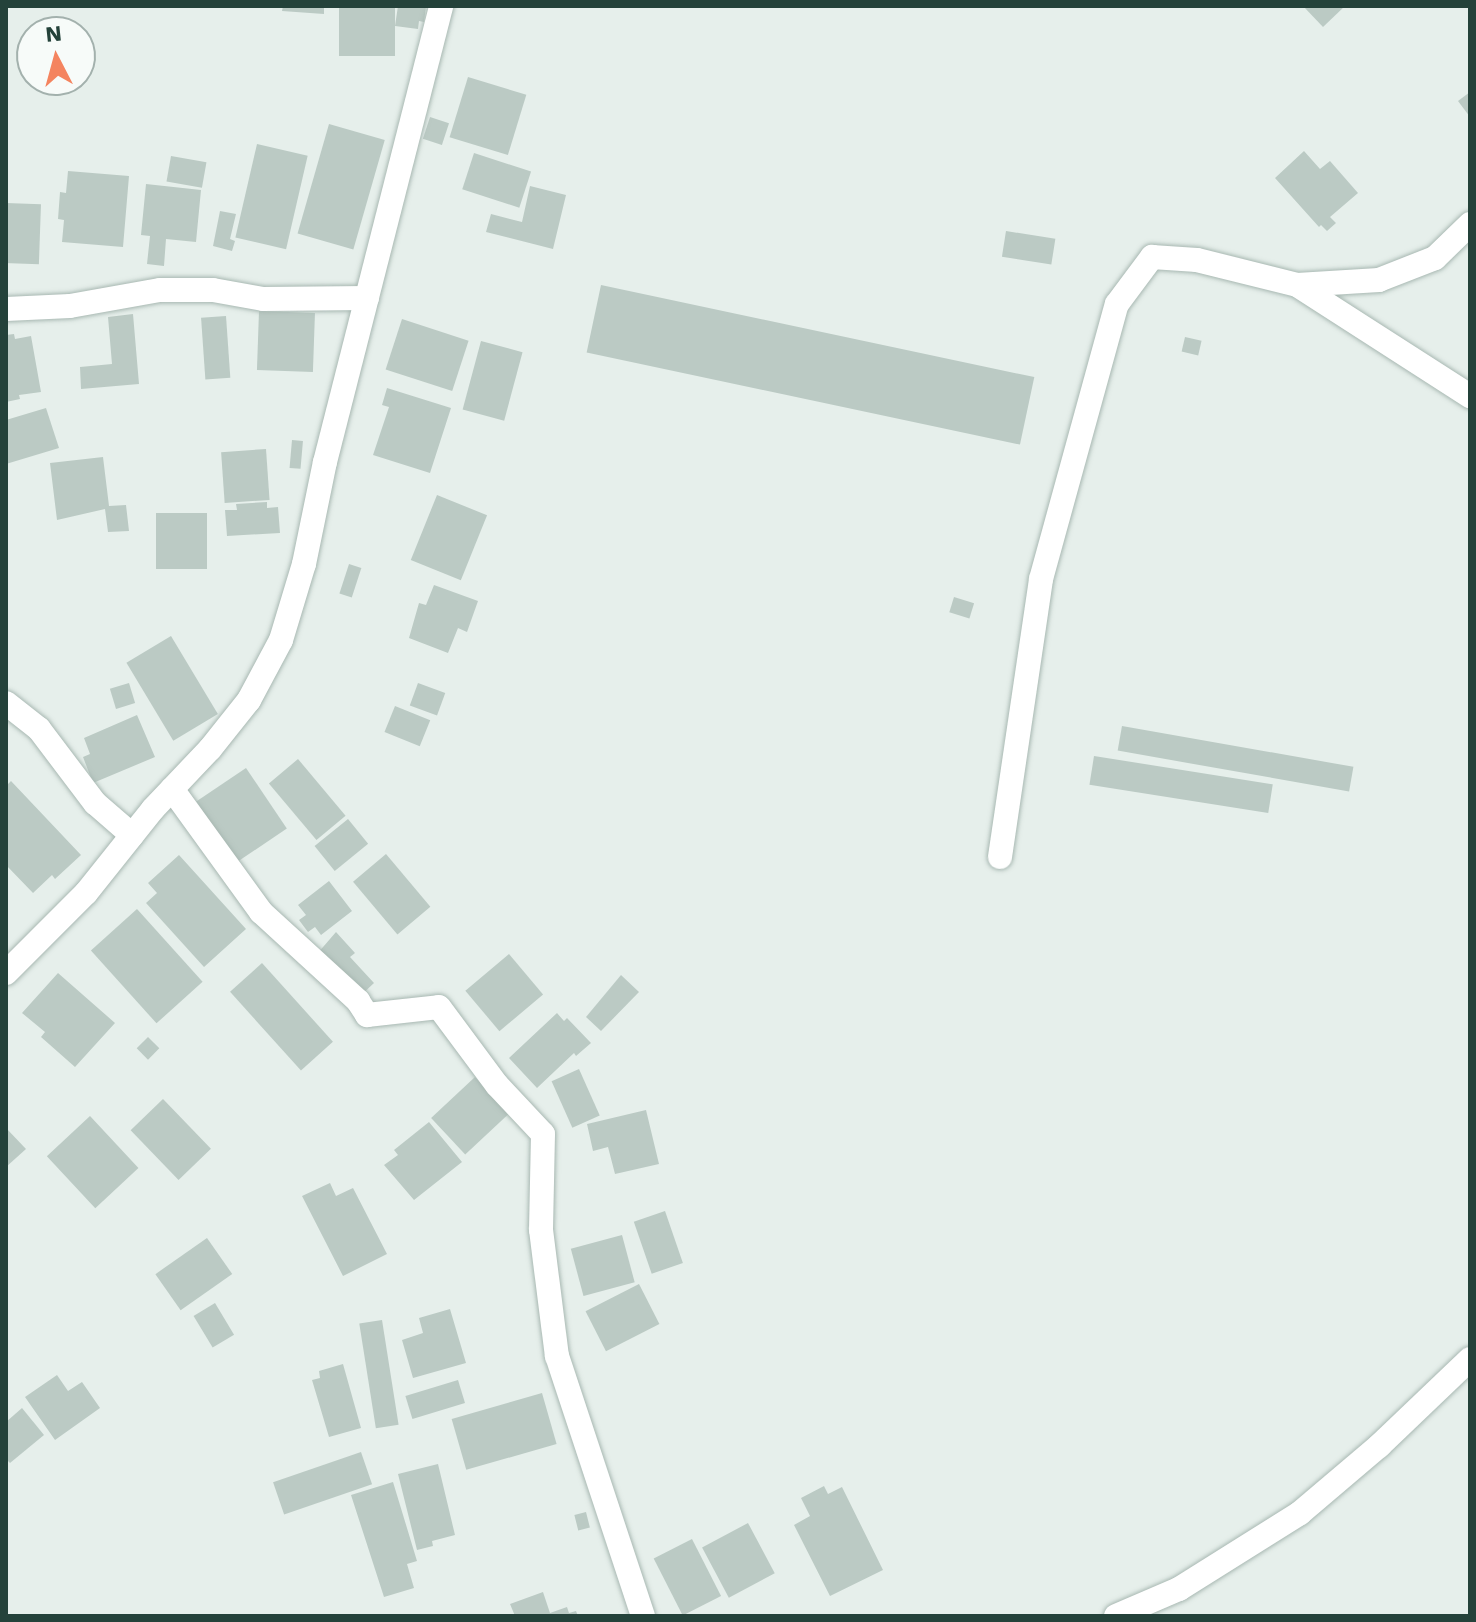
<!DOCTYPE html>
<style>
body{margin:0}
#map{position:relative;width:1476px;height:1622px;overflow:hidden;background:#e6efeb;font-family:"Work Sans",sans-serif}
div>[style]{position:absolute}
[style*='--x']{left:calc(var(--x)*1px);top:calc(var(--y)*1px);width:calc(var(--w)*1px);rotate:calc(var(--a)*1deg)}
.building>*{inset:0;background:#bbcac4;transform-origin:0 0}
.roads{filter:drop-shadow(0 0 2px #a8b8b2) drop-shadow(0 0 2px #a8b8b2)}
.minor>*{height:24px;margin:-12px;padding:0 12px;transform-origin:12px;border-radius:12px;background:#fff}
span{translate:-50% -50%;white-space:nowrap;text-align:center;line-height:1.15;-webkit-text-stroke:7px #f7fbf9;paint-order:stroke}
.frame{position:absolute;inset:0;border:8px solid #24423a;pointer-events:none}
.north{position:absolute;left:16px;top:16px;width:80px;height:80px;box-sizing:border-box;background:#f7fbf9;border:2px solid #a3b1ad;border-radius:50%;rotate:354deg;font-size:22px;font-weight:700;line-height:32px;text-align:center;color:#24423a}
.north::after{content:'';display:block;margin:auto;width:28px;height:36px;background:#f4845f;clip-path:polygon(50% 0,100% 100%,50% 72%,0 100%)}
</style>
<div id="map">
<div class="building">
<div style="clip-path:polygon(283px 6px,324px 6px,324px 14px,282px 11px)"></div>
<div style="left:339px;top:6px;width:56px;height:50px"></div>
<div style="clip-path:polygon(398px 6px,426px 6px,424px 22px,419px 21px,418px 29px,395px 26px)"></div>
<div style="clip-path:polygon(1303px 6px,1345px 6px,1323px 27px)"></div>
<div style="left:468px;top:77px;width:61px;height:63px;rotate:17deg"></div>
<div style="clip-path:polygon(1470px 92px,1470px 117px,1458px 101px)"></div>
<div style="left:430px;top:117px;width:20px;height:23px;rotate:18deg"></div>
<div style="left:329px;top:124px;width:58px;height:114px;rotate:16deg"></div>
<div style="left:257px;top:144px;width:52px;height:96px;rotate:13deg"></div>
<div style="clip-path:polygon(1304px 151px,1320px 169px,1330px 161px,1358px 193px,1330px 217px,1336px 223px,1327px 231px,1321px 225px,1319px 227px,1275px 178px)"></div>
<div style="left:474px;top:153px;width:60px;height:38px;rotate:18deg"></div>
<div style="left:171px;top:156px;width:36px;height:26px;rotate:10deg"></div>
<div style="clip-path:polygon(68px 171px,129px 176px,123px 247px,62px 242px,64px 220px,58px 219px,60px 192px,66px 193px)"></div>
<div style="clip-path:polygon(146px 184px,201px 190px,196px 242px,166px 239px,164px 266px,147px 264px,150px 236px,141px 235px)"></div>
<div style="clip-path:polygon(530px 186px,566px 195px,553px 249px,486px 232px,491px 214px,522px 222px)"></div>
<div style="left:6px;top:203px;width:35px;height:60px;rotate:2deg"></div>
<div style="clip-path:polygon(220px 211px,236px 214px,230px 239px,235px 241px,232px 251px,213px 246px)"></div>
<div style="left:1006px;top:231px;width:50px;height:26px;rotate:9deg"></div>
<div style="left:601px;top:285px;width:443px;height:69px;rotate:12deg"></div>
<div style="left:259px;top:311px;width:56px;height:59px;rotate:2deg"></div>
<div style="clip-path:polygon(133px 314px,139px 384px,81px 389px,80px 367px,112px 364px,108px 317px)"></div>
<div style="left:226px;top:316px;width:62px;height:25px;rotate:86deg"></div>
<div style="left:402px;top:319px;width:70px;height:53px;rotate:18deg"></div>
<div style="clip-path:polygon(14px 334px,15px 339px,31px 336px,41px 392px,19px 395px,20px 399px,6px 402px,6px 335px)"></div>
<div style="left:1185px;top:337px;width:17px;height:15px;rotate:13deg"></div>
<div style="left:481px;top:341px;width:43px;height:71px;rotate:15deg"></div>
<div style="clip-path:polygon(387px 388px,451px 408px,430px 473px,373px 455px,389px 407px,382px 405px)"></div>
<div style="clip-path:polygon(46px 408px,59px 448px,6px 464px,6px 420px)"></div>
<div style="left:292px;top:440px;width:11px;height:28px;rotate:5deg"></div>
<div style="left:266px;top:449px;width:51px;height:45px;rotate:86deg"></div>
<div style="clip-path:polygon(103px 457px,109px 506px,126px 505px,129px 531px,108px 532px,105px 509px,57px 520px,50px 463px)"></div>
<div style="left:437px;top:495px;width:54px;height:70px;rotate:22deg"></div>
<div style="clip-path:polygon(267px 502px,267px 508px,278px 507px,280px 533px,227px 536px,225px 510px,237px 510px,236px 504px)"></div>
<div style="left:207px;top:513px;width:56px;height:51px;rotate:90deg"></div>
<div style="left:349px;top:564px;width:13px;height:31px;rotate:18deg"></div>
<div style="clip-path:polygon(434px 585px,478px 601px,467px 632px,458px 628px,448px 653px,409px 638px,419px 603px,426px 605px)"></div>
<div style="left:954px;top:597px;width:21px;height:16px;rotate:17deg"></div>
<div style="left:171px;top:636px;width:91px;height:52px;rotate:59deg"></div>
<div style="left:129px;top:683px;width:21px;height:20px;rotate:73deg"></div>
<div style="left:418px;top:683px;width:29px;height:24px;rotate:20deg"></div>
<div style="left:395px;top:706px;width:38px;height:28px;rotate:22deg"></div>
<div style="clip-path:polygon(137px 715px,155px 757px,93px 783px,83px 757px,90px 754px,84px 738px)"></div>
<div style="left:1122px;top:726px;width:235px;height:25px;rotate:10deg"></div>
<div style="left:1094px;top:756px;width:181px;height:29px;rotate:9deg"></div>
<div style="left:298px;top:759px;width:74px;height:38px;rotate:50deg"></div>
<div style="left:246px;top:768px;width:73px;height:60px;rotate:56deg"></div>
<div style="clip-path:polygon(11px 781px,81px 855px,55px 879px,52px 875px,33px 893px,6px 865px,6px 786px)"></div>
<div style="left:348px;top:819px;width:32px;height:43px;rotate:51deg"></div>
<div style="left:386px;top:854px;width:69px;height:43px;rotate:50deg"></div>
<div style="clip-path:polygon(179px 855px,246px 929px,204px 967px,146px 903px,157px 893px,148px 883px)"></div>
<div style="clip-path:polygon(329px 881px,352px 911px,321px 935px,315px 927px,308px 932px,299px 920px,306px 915px,298px 905px)"></div>
<div style="left:137px;top:909px;width:98px;height:62px;rotate:48deg"></div>
<div style="clip-path:polygon(336px 932px,355px 953px,350px 957px,374px 983px,358px 998px,317px 954px)"></div>
<div style="left:509px;top:954px;width:53px;height:57px;rotate:50deg"></div>
<div style="left:262px;top:963px;width:106px;height:43px;rotate:48deg"></div>
<div style="clip-path:polygon(58px 973px,115px 1023px,75px 1067px,41px 1037px,45px 1032px,22px 1013px)"></div>
<div style="clip-path:polygon(621px 975px,639px 992px,601px 1031px,586px 1017px)"></div>
<div style="clip-path:polygon(557px 1013px,564px 1021px,567px 1018px,591px 1043px,576px 1056px,574px 1053px,537px 1088px,509px 1058px)"></div>
<div style="left:148px;top:1037px;width:16px;height:16px;rotate:45deg"></div>
<div style="left:579px;top:1069px;width:51px;height:30px;rotate:66deg"></div>
<div style="left:475px;top:1077px;width:50px;height:60px;rotate:47deg"></div>
<div style="left:163px;top:1099px;width:69px;height:45px;rotate:46deg"></div>
<div style="clip-path:polygon(646px 1110px,659px 1164px,615px 1174px,608px 1147px,593px 1151px,587px 1124px)"></div>
<div style="left:90px;top:1116px;width:71px;height:59px;rotate:47deg"></div>
<div style="clip-path:polygon(429px 1122px,462px 1162px,414px 1200px,384px 1165px,398px 1155px,394px 1150px)"></div>
<div style="clip-path:polygon(6px 1128px,26px 1149px,6px 1167px)"></div>
<div style="clip-path:polygon(330px 1183px,336px 1196px,353px 1188px,387px 1254px,343px 1276px,302px 1196px)"></div>
<div style="left:665px;top:1211px;width:55px;height:33px;rotate:71deg"></div>
<div style="left:622px;top:1235px;width:49px;height:53px;rotate:75deg"></div>
<div style="left:207px;top:1238px;width:44px;height:63px;rotate:55deg"></div>
<div style="left:639px;top:1284px;width:45px;height:60px;rotate:63deg"></div>
<div style="left:215px;top:1303px;width:37px;height:25px;rotate:59deg"></div>
<div style="clip-path:polygon(450px 1309px,466px 1363px,413px 1378px,402px 1340px,423px 1333px,419px 1318px)"></div>
<div style="left:382px;top:1320px;width:106px;height:23px;rotate:81deg"></div>
<div style="clip-path:polygon(343px 1364px,361px 1428px,329px 1437px,312px 1380px,320px 1378px,319px 1371px)"></div>
<div style="clip-path:polygon(57px 1375px,68px 1391px,82px 1382px,100px 1408px,55px 1440px,25px 1397px)"></div>
<div style="left:458px;top:1380px;width:24px;height:55px;rotate:73deg"></div>
<div style="left:542px;top:1393px;width:53px;height:94px;rotate:74deg"></div>
<div style="clip-path:polygon(22px 1408px,44px 1435px,10px 1463px,6px 1459px,6px 1422px)"></div>
<div style="left:361px;top:1452px;width:34px;height:93px;rotate:71deg"></div>
<div style="clip-path:polygon(438px 1464px,455px 1535px,432px 1541px,433px 1546px,417px 1550px,398px 1474px)"></div>
<div style="clip-path:polygon(393px 1482px,417px 1561px,407px 1564px,414px 1588px,384px 1597px,351px 1495px)"></div>
<div style="clip-path:polygon(824px 1486px,828px 1494px,842px 1487px,883px 1570px,830px 1596px,794px 1525px,810px 1516px,801px 1498px)"></div>
<div style="left:586px;top:1512px;width:16px;height:12px;rotate:76deg"></div>
<div style="left:748px;top:1523px;width:57px;height:52px;rotate:62deg"></div>
<div style="left:692px;top:1539px;width:64px;height:43px;rotate:63deg"></div>
<div style="clip-path:polygon(543px 1592px,550px 1613px,567px 1607px,569px 1613px,576px 1611px,578px 1616px,515px 1616px,510px 1604px)"></div>
</div>
<div class="roads">
<div class="minor">
<div style="--x:1470;--y:224;--w:49;--a:135.8"></div>
<div style="--x:1435;--y:258;--w:60;--a:158.6"></div>
<div style="--x:1379;--y:280;--w:82;--a:176.5"></div>
<div style="--x:1297;--y:285;--w:206;--a:32.7"></div>
<div style="--x:6;--y:309;--w:64;--a:-2.7"></div>
<div style="--x:70;--y:306;--w:91;--a:-10.1"></div>
<div style="--x:160;--y:290;--w:53;--a:0"></div>
<div style="--x:213;--y:290;--w:51;--a:10.2"></div>
<div style="--x:263;--y:299;--w:104;--a:-0.6"></div>
<div style="--x:6;--y:703;--w:42;--a:38.2"></div>
<div style="--x:39;--y:729;--w:93;--a:52.9"></div>
<div style="--x:95;--y:803;--w:49;--a:40.9"></div>
<div style="--x:172;--y:789;--w:152;--a:54.1"></div>
<div style="--x:261;--y:912;--w:132;--a:42.5"></div>
<div style="--x:358;--y:1001;--w:17;--a:57"></div>
<div style="--x:367;--y:1015;--w:72;--a:-6.3"></div>
<div style="--x:439;--y:1007;--w:97;--a:53.4"></div>
<div style="--x:497;--y:1085;--w:67;--a:46.8"></div>
<div style="--x:543;--y:1134;--w:96;--a:91.2"></div>
<div style="--x:541;--y:1230;--w:127;--a:82.8"></div>
<div style="--x:557;--y:1356;--w:274;--a:71.7"></div>
<div style="--x:1000;--y:857;--w:281;--a:-81.6"></div>
<div style="--x:1041;--y:579;--w:285;--a:-74.6"></div>
<div style="--x:1117;--y:304;--w:59;--a:-53.3"></div>
<div style="--x:1152;--y:257;--w:45;--a:3.8"></div>
<div style="--x:1197;--y:260;--w:103;--a:14"></div>
<div style="--x:6;--y:973;--w:113;--a:-45"></div>
<div style="--x:86;--y:893;--w:107;--a:-51.4"></div>
<div style="--x:153;--y:809;--w:83;--a:-46.5"></div>
<div style="--x:210;--y:749;--w:63;--a:-51.5"></div>
<div style="--x:249;--y:700;--w:68;--a:-61.9"></div>
<div style="--x:281;--y:640;--w:79;--a:-73.2"></div>
<div style="--x:304;--y:564;--w:104;--a:-78.4"></div>
<div style="--x:325;--y:462;--w:471;--a:-75.7"></div>
<div style="--x:1116;--y:1616;--w:69;--a:-23.2"></div>
<div style="--x:1179;--y:1589;--w:143;--a:-32.1"></div>
<div style="--x:1300;--y:1513;--w:104;--a:-40.3"></div>
<div style="--x:1379;--y:1446;--w:126;--a:-43.7"></div>
</div>
</div>
<div class="frame"></div>
<div class="north">N</div>
</div>
